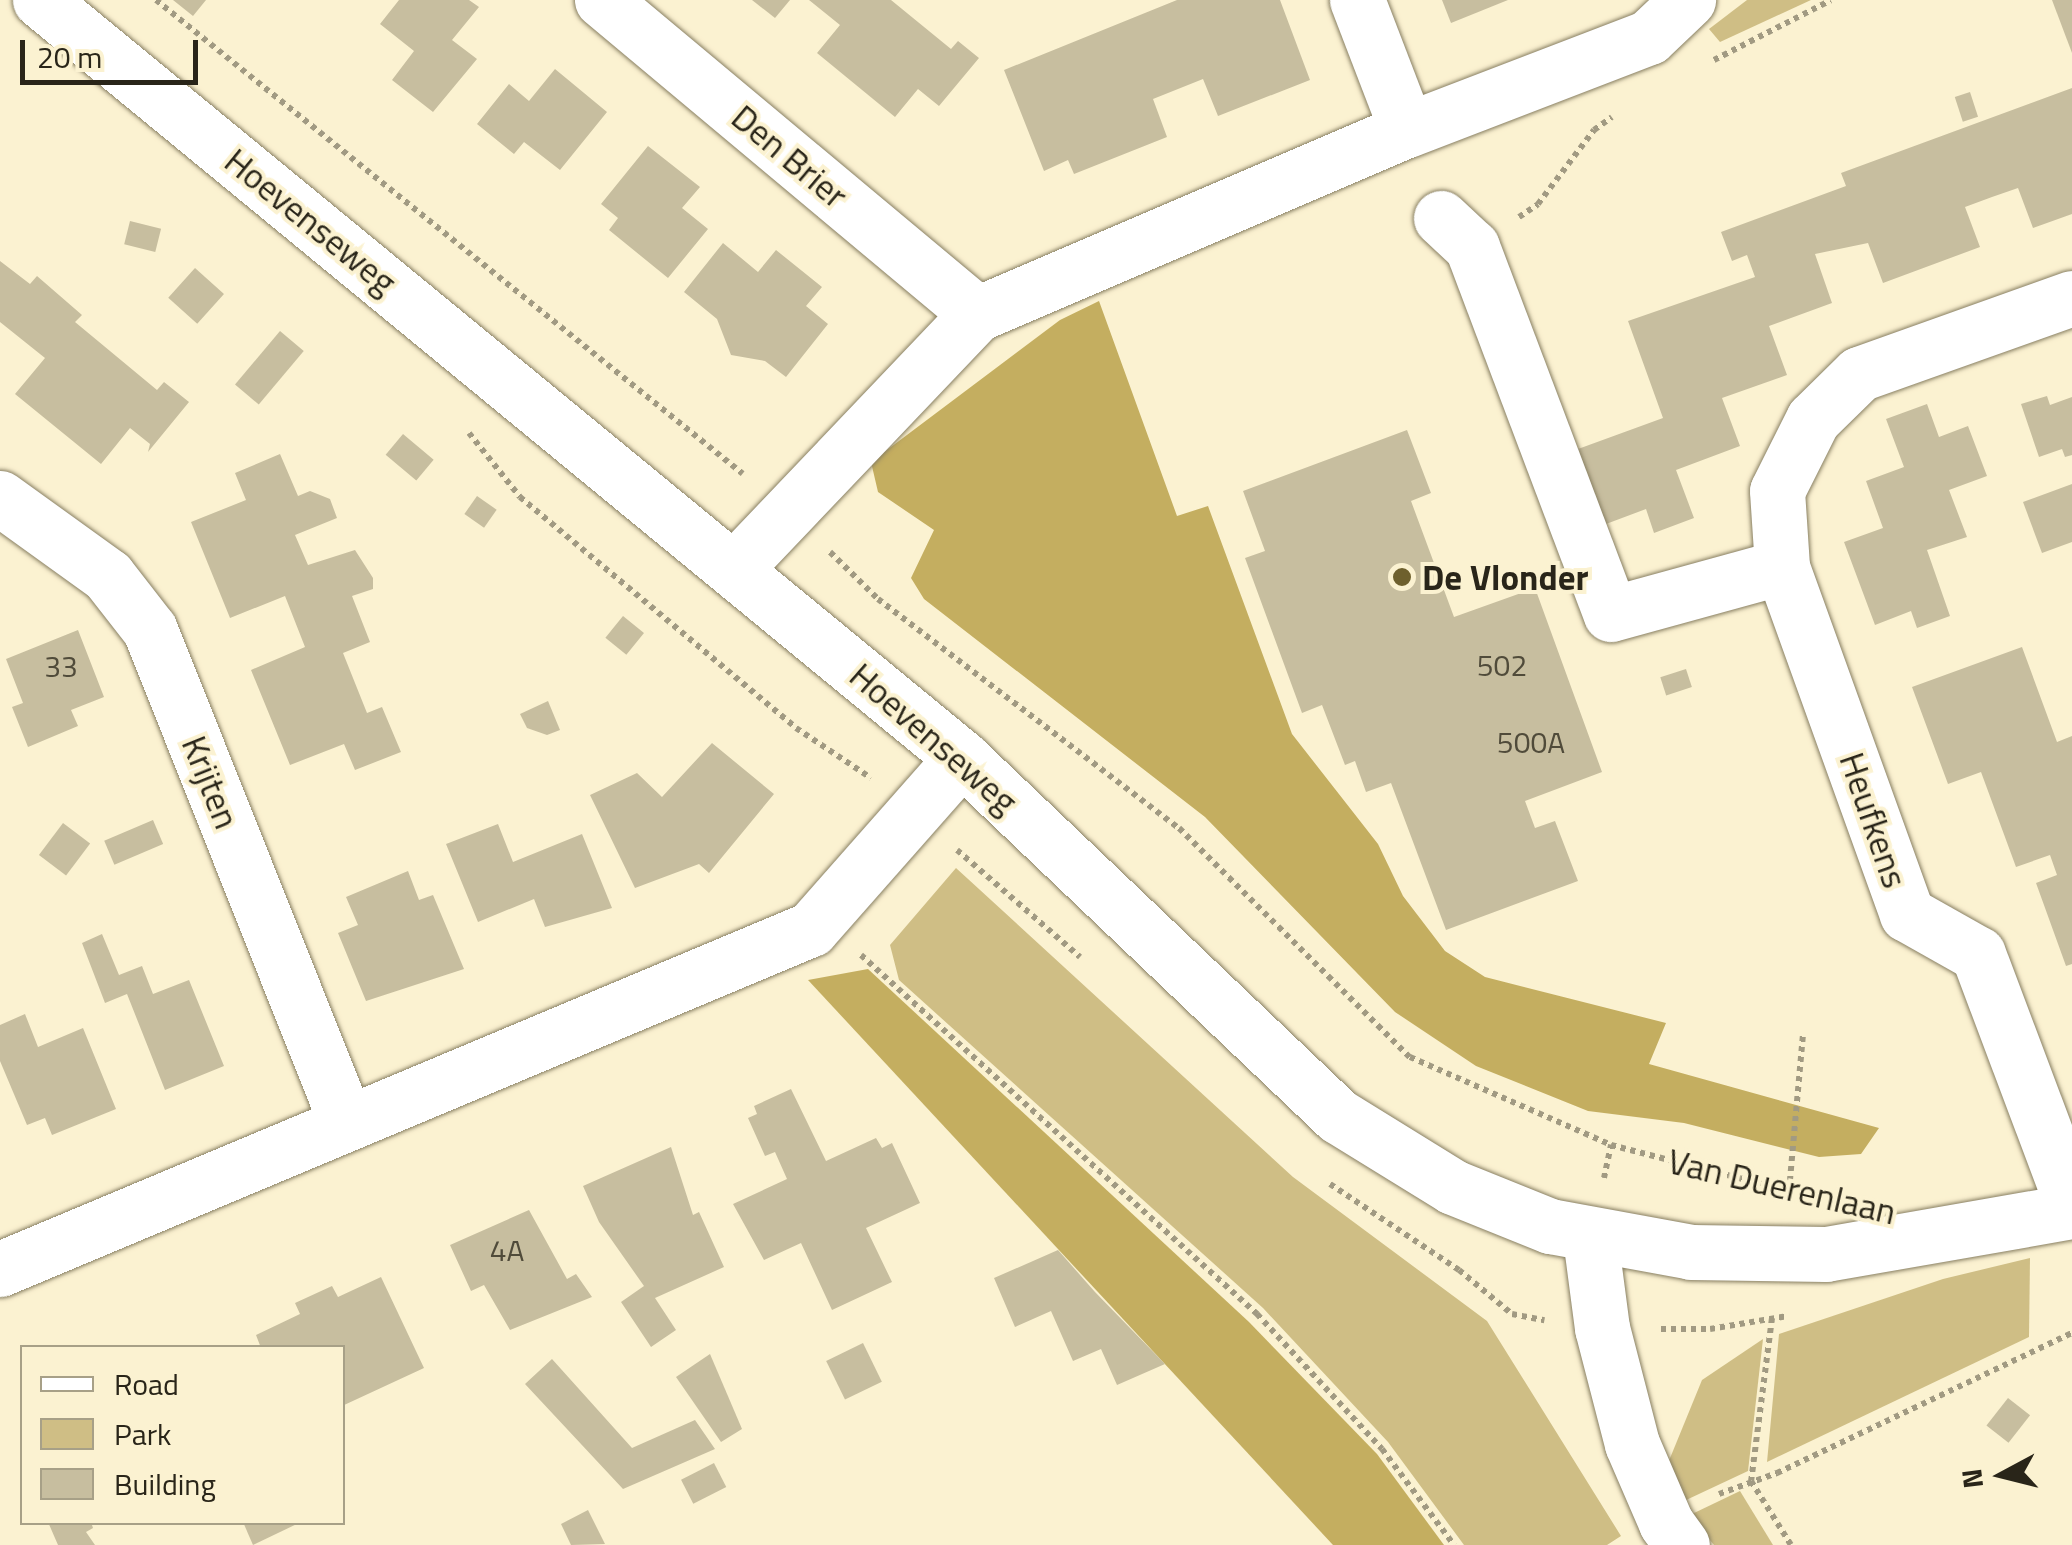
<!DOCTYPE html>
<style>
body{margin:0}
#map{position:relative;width:2072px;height:1545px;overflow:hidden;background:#fbf2d1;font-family:"Titillium Web",sans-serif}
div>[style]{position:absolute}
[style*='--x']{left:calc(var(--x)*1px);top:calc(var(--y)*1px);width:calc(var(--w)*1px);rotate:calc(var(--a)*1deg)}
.green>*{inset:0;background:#cfbe85}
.forest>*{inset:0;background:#c4ae60}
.building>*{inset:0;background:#c7be9f;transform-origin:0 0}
.path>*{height:6px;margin-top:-3px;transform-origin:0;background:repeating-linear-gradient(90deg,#a19a82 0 5px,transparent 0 10px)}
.roads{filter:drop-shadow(0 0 2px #887f62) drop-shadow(0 0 2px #887f62)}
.minor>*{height:55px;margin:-27.5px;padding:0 27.5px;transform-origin:27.5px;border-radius:27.5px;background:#fff}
.tertiary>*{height:55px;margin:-27.5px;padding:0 27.5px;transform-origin:27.5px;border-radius:27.5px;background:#fff}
.dots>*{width:28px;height:28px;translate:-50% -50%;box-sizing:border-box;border:5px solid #fbf2d1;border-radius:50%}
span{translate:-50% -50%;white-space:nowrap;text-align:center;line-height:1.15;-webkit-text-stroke:8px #fbf2d1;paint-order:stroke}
.number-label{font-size:30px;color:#504b3a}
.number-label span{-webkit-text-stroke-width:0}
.street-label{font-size:35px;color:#292519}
.poi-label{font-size:35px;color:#292519;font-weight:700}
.left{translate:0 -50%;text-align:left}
.legend{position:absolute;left:20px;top:1345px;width:325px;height:180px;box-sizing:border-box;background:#fbf2d1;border:2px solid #a7a087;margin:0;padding:12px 18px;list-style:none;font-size:30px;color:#292519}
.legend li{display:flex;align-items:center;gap:20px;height:50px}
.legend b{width:50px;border:2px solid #a7a087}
.north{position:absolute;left:1952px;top:1425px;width:100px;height:100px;-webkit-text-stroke:8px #fbf2d1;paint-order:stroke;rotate:263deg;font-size:28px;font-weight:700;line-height:40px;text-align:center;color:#292519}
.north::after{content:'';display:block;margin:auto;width:35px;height:45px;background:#292519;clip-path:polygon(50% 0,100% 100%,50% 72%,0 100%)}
.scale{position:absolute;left:20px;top:40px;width:178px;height:45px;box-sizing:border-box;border:5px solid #292519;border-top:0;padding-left:12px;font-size:30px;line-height:35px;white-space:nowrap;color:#292519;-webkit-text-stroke:8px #fbf2d1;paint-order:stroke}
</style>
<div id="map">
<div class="green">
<div style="clip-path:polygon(1747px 0,1811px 0,1720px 42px,1709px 29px)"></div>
<div style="clip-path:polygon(956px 868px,1293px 1177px,1487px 1321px,1621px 1536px,1607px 1545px,1464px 1545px,1388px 1442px,1263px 1308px,899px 980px,890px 945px)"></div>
<div style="clip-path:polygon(2030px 1258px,2029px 1337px,1767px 1462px,1779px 1334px,1943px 1279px)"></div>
<div style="clip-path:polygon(1763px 1339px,1748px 1471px,1684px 1501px,1666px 1468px,1702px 1380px)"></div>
<div style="clip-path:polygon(1740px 1491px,1773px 1545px,1714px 1545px,1695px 1522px,1692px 1514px)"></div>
</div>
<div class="forest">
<div style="clip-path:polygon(1099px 301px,1177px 516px,1208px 506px,1292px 734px,1378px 844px,1403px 896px,1445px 951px,1485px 977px,1666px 1023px,1649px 1064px,1879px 1128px,1861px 1154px,1819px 1157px,1684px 1123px,1588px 1111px,1476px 1066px,1395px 1012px,1205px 817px,924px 599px,911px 578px,934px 530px,878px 492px,871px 462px,1060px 320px)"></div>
<div style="clip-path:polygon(868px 969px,1249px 1322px,1377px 1454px,1444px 1545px,1333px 1545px,808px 980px)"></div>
</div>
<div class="building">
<div style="clip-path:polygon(173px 0,206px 0,193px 16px)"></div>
<div style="clip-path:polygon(399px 0,469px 0,479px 7px,452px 40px,477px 59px,433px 112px,392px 80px,414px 51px,380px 24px)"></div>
<div style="clip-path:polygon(752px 0,790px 0,775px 18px)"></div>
<div style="clip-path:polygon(809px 0,891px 0,951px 49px,958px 41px,979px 58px,939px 106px,918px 89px,895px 117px,817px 53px,840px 25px)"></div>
<div style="clip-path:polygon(1177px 0,1280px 0,1310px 80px,1218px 116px,1203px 79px,1153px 99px,1167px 137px,1074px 174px,1068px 160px,1044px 171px,1004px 70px)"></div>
<div style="clip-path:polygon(1442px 0,1508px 0,1451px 23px)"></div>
<div style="clip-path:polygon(2052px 0,2072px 0,2072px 53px)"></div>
<div style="clip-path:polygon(555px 69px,607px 112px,560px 170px,524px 142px,514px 154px,477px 124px,509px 84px,529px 101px)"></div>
<div style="clip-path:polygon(2072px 88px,2072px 214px,2033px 228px,2018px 188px,1992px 197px,1965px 207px,1980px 247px,1883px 283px,1868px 243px,1815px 254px,1832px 303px,1769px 326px,1787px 375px,1722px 398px,1740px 446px,1676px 470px,1694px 518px,1654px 533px,1646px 509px,1606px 524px,1578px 449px,1663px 418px,1628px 321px,1755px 277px,1747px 255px,1732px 261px,1721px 232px,1846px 186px,1841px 173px)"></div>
<div style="left:1970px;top:92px;width:26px;height:16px;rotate:72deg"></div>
<div style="clip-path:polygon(648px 146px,700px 187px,682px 208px,708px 229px,668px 278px,609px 230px,618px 218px,601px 204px)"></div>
<div style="left:130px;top:221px;width:32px;height:24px;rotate:14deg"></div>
<div style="clip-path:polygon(723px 243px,758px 272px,776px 250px,822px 287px,806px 306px,828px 324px,786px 377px,765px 361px,731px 355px,717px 319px,684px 292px)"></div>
<div style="clip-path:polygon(0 261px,30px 284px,37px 276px,82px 315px,75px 322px,157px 390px,164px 382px,189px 402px,148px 452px,150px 444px,130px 428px,101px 464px,15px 394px,45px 358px,0 322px)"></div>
<div style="left:195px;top:268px;width:39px;height:40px;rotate:42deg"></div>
<div style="left:280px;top:331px;width:31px;height:70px;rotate:40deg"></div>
<div style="clip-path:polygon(2047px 396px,2050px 405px,2072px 397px,2072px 455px,2065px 457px,2062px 449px,2039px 457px,2021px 404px)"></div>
<div style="clip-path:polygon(1927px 404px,1939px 437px,1968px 426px,1987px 476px,1949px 490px,1967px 537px,1927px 550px,1950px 616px,1917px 628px,1911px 611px,1875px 625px,1844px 542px,1883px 528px,1866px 481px,1904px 467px,1886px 419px)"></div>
<div style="clip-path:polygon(1407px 430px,1431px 493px,1411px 501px,1454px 617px,1535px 588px,1602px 772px,1525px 801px,1535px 828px,1555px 821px,1578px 881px,1446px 930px,1391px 783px,1366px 792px,1355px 761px,1345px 765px,1322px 705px,1302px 713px,1245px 558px,1265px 551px,1243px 491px)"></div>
<div style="left:403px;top:434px;width:40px;height:27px;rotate:40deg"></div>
<div style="clip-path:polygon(280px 454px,298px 496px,310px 491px,330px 499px,337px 518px,295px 535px,308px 565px,355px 550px,373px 578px,373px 589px,352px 596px,370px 642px,343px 653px,367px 713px,382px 707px,401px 752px,355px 770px,344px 744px,290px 765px,251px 670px,305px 647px,285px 596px,230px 618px,191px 522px,246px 500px,235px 473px)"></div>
<div style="clip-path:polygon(2072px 484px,2072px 542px,2042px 553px,2023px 502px)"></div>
<div style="left:477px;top:496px;width:24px;height:22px;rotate:35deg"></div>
<div style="left:623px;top:616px;width:27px;height:28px;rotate:39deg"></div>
<div style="clip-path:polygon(78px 630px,104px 697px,71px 710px,78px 726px,28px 747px,12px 707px,23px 703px,6px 659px)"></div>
<div style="clip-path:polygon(2022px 647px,2057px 742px,2072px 736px,2072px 964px,2066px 966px,2036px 883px,2057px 875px,2050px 855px,2016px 867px,1981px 772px,1948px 784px,1912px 687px)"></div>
<div style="left:1686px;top:669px;width:19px;height:27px;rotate:72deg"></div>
<div style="clip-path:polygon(548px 701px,560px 730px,547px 735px,527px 728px,520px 714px)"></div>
<div style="clip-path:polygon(712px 743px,774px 794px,709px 873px,699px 864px,635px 888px,590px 795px,637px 773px,662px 797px)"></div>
<div style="left:153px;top:820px;width:26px;height:53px;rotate:67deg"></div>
<div style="left:63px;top:823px;width:34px;height:40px;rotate:37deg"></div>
<div style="clip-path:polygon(498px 824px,513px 862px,582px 834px,612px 908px,545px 927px,534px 899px,478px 922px,446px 844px)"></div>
<div style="clip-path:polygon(408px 871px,419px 900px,433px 895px,464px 969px,366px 1001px,338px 933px,358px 925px,346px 897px)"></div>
<div style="clip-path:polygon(102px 934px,119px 975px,142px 966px,153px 994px,189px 980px,224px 1066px,165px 1090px,127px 994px,105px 1003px,82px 943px)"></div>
<div style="clip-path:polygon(25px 1014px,38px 1047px,83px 1028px,116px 1109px,52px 1135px,45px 1118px,27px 1125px,0 1061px,0 1025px)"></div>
<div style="clip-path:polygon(791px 1089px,826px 1161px,876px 1138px,882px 1148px,892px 1143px,920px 1203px,866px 1228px,892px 1282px,832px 1310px,801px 1243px,764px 1260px,733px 1204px,787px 1179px,775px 1152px,765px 1156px,748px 1118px,757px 1114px,754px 1106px)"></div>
<div style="clip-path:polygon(671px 1147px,693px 1215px,699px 1212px,724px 1267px,655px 1298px,676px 1330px,651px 1347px,621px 1302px,644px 1286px,599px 1222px,583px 1186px)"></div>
<div style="clip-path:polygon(529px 1210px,567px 1279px,576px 1274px,592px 1297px,510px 1330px,484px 1285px,471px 1291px,450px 1245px)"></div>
<div style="clip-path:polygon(1058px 1250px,1095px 1292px,1165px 1364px,1117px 1385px,1101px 1349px,1073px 1361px,1051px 1311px,1015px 1327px,994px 1278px)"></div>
<div style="clip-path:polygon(381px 1277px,424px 1368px,342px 1406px,342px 1348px,261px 1348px,256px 1335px,300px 1314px,295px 1303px,332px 1286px,338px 1297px)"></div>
<div style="left:863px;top:1343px;width:43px;height:41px;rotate:64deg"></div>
<div style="clip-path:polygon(710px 1354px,742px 1429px,721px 1442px,676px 1377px)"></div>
<div style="clip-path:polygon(552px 1359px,632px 1448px,695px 1420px,715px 1449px,623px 1489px,525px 1384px)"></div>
<div style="left:2008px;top:1398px;width:28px;height:35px;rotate:38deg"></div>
<div style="left:714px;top:1463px;width:27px;height:37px;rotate:63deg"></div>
<div style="clip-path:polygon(588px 1510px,605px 1544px,571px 1545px,561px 1524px)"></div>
<div style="clip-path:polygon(48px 1522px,91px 1522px,93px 1528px,86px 1532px,95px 1545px,58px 1545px)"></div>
<div style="clip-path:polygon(243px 1522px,301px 1522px,253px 1545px)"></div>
</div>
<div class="path">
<div style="--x:156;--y:0;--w:754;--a:38.92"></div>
<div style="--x:1714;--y:60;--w:131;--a:-27.1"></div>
<div style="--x:1519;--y:217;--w:23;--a:-34"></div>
<div style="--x:1538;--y:204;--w:93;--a:-52.9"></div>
<div style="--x:1594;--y:130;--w:22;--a:-36"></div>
<div style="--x:469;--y:433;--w:82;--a:51.4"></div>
<div style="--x:520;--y:497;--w:360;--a:39.9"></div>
<div style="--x:796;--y:728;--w:90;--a:33.7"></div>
<div style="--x:830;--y:552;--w:67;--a:44.4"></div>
<div style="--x:878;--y:599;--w:378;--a:37.3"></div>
<div style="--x:1179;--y:828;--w:325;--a:44.8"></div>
<div style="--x:1410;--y:1057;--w:219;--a:23.6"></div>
<div style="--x:1611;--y:1145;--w:188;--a:14.5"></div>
<div style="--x:957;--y:850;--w:163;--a:41"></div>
<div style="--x:861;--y:955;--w:535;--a:42.19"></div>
<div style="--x:1257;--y:1314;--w:184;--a:47.2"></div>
<div style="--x:1382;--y:1449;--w:120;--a:53.1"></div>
<div style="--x:1604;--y:1178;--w:34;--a:-78"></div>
<div style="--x:1330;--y:1184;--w:155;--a:33.7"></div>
<div style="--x:1459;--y:1270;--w:69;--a:39.7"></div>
<div style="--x:1512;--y:1314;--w:33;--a:11"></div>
<div style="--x:1789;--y:1191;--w:159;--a:-84.9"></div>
<div style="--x:1772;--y:1318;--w:164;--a:97.3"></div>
<div style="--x:1751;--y:1481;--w:75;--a:58"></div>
<div style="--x:1661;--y:1329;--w:49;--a:0"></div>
<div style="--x:1710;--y:1329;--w:79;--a:-9.5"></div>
<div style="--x:1719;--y:1494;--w:62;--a:-19.9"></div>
<div style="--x:1777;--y:1473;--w:327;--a:-25.4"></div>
</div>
<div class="roads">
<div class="minor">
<div style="--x:602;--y:0;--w:489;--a:39.9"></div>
<div style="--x:1357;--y:0;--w:139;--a:69"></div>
<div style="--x:1441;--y:218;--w:42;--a:43.1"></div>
<div style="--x:1472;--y:247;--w:392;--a:69.3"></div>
<div style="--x:1611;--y:614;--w:177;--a:-15.4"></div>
<div style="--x:2072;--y:298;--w:226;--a:160.4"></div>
<div style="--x:1859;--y:374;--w:64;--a:135.6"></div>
<div style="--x:1813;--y:419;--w:80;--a:116.6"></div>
<div style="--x:1777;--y:491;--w:76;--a:86.2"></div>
<div style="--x:1782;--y:567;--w:369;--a:70.2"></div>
<div style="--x:1907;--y:914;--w:81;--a:29.4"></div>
<div style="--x:1978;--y:954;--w:267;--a:69.4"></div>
<div style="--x:0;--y:498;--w:133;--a:35.8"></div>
<div style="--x:108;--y:576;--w:68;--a:52.1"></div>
<div style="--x:150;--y:630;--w:530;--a:68.28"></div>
<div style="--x:735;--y:568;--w:351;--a:-46.4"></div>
<div style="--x:977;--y:314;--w:468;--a:-23.2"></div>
<div style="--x:1407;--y:130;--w:259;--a:-21"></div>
<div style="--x:1649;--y:37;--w:54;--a:-43.5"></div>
<div style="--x:1590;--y:1237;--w:92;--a:82.5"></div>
<div style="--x:1602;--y:1328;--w:120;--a:75.5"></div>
<div style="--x:1632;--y:1444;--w:86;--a:66.7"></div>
<div style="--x:1666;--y:1523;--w:27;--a:54"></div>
<div style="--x:0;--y:1269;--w:879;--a:-22.75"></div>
<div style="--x:811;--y:929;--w:228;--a:-48.6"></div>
</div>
<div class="tertiary">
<div style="--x:40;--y:0;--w:1194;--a:39.42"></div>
<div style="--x:962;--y:758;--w:519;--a:43.6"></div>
<div style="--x:1338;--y:1116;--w:135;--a:31.7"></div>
<div style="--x:1453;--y:1187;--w:105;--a:21.9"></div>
<div style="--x:1550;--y:1226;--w:143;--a:10.4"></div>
<div style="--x:1691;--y:1252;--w:135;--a:0.8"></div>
<div style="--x:1826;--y:1254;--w:250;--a:-9.9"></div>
</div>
</div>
<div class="dots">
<div style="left:1402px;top:577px;background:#6e602d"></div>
</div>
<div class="number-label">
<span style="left:1502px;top:665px">502</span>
<span style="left:61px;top:666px">33</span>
<span style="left:1531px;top:742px">500A</span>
<span style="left:507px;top:1250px">4A</span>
</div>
<div class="street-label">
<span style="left:790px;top:156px;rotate:40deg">Den Brier</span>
<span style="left:311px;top:221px;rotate:39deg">Hoevenseweg</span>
<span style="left:934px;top:738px;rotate:41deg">Hoevenseweg</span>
<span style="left:211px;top:782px;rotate:68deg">Krijten</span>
<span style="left:1874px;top:820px;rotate:71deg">Heufkens</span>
<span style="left:1782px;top:1186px;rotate:13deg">Van Duerenlaan</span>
</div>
<div class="poi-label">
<span class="left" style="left:1422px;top:577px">De Vlonder</span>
</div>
<ul class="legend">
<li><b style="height:12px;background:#fff"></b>Road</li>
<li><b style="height:28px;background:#cfbe85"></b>Park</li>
<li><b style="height:28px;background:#c7be9f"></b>Building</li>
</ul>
<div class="north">N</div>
<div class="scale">20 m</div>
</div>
